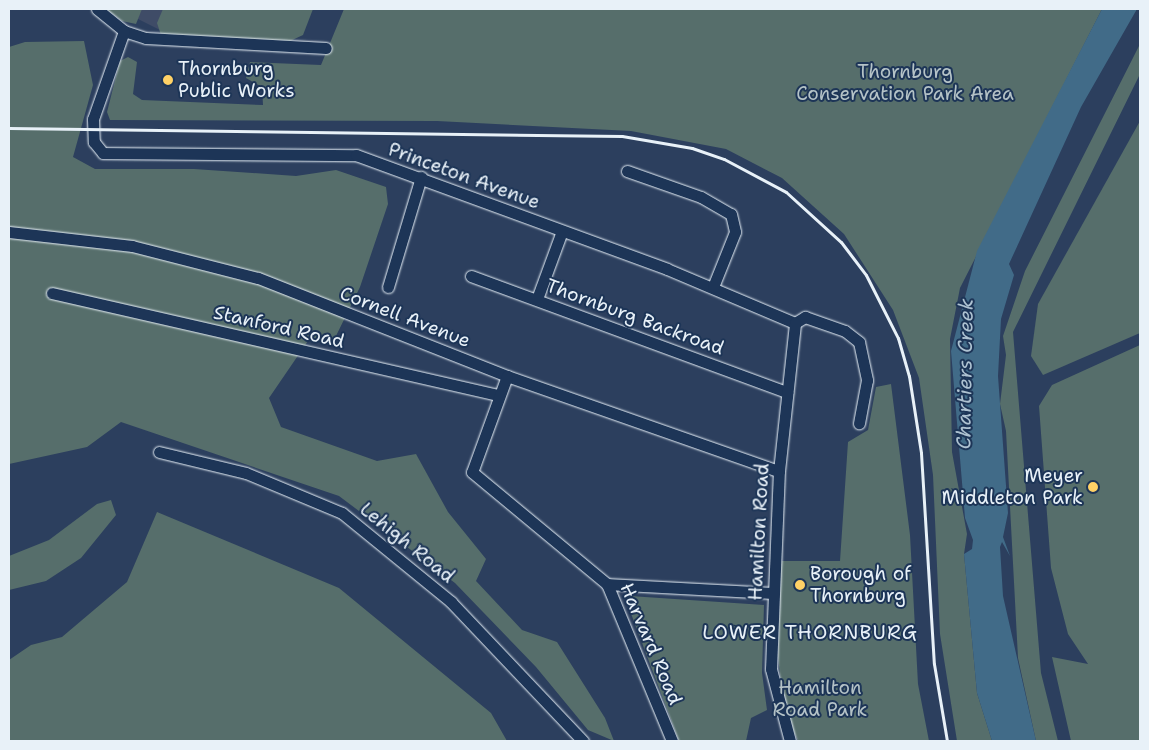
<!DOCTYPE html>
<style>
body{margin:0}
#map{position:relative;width:1149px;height:750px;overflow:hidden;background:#2c3f5e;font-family:"Shantell Sans",sans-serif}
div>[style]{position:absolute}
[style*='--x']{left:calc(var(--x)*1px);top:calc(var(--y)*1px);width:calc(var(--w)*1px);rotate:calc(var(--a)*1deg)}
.built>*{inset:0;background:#3f4c67}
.green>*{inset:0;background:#566e6b}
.water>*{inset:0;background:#416b88}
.roads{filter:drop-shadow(0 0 1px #e8f1f8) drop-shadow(0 0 1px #e8f1f8)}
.minor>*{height:11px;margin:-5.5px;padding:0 5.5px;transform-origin:5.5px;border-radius:5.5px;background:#1d3557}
.rail>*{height:3px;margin:-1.5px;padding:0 1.5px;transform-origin:1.5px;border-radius:1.5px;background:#e8f1f8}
.dots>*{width:14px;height:14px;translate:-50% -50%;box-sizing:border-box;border:2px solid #1d3557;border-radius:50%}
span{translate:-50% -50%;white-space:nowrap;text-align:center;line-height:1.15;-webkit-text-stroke:4px #1d3557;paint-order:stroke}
.poi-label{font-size:19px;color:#e8f1f8}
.left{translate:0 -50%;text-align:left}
.right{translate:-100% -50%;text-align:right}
.park-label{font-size:19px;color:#b5c3c7}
.street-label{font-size:19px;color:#e8f1f8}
.water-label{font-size:20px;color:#aec2d1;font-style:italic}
.neighbourhood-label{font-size:20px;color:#e8f1f8;letter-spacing:1px}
.frame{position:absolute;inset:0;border:10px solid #e8f1f8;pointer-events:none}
</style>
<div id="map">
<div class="built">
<div style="clip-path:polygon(118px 9px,168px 9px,160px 30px)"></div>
</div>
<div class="green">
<div style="clip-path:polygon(106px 9px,142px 9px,136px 24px,122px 21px)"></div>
<div style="clip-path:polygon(163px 9px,313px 9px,303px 35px,288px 42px,161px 35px,157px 23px)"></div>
<div style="clip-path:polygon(344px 9px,1102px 9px,960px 288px,950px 339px,952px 452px,967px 534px,964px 554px,977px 693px,992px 741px,957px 741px,940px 634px,933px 475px,919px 378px,893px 310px,844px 234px,782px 178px,726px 149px,631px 131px,437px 121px,110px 120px,107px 112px,120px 61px,128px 57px,137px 62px,133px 94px,142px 100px,263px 105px,262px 87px,246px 78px,250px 62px,321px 65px)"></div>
<div style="clip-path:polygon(84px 41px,93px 85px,73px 157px,95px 169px,194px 169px,296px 176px,336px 170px,386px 187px,388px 204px,360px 287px,335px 338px,310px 338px,269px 398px,281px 427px,377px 461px,416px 454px,448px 512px,486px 559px,476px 581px,522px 630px,557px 642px,605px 718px,614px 741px,588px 730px,536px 667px,455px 583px,339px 496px,121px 422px,87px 447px,9px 464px,9px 47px,25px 42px)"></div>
<div style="clip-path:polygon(1140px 44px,1140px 74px,1013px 332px,1041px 673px,1058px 741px,1036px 741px,1018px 658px,1006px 431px,1000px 404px,1006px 355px,1003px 336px,1025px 271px)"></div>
<div style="clip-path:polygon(1140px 121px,1140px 333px,1043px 375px,1031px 356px,1038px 304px)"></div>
<div style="clip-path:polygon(1140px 345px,1140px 741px,1071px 741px,1052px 657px,1088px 664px,1068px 634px,1051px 568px,1039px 406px,1052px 385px)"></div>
<div style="clip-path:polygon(891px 384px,910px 535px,918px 684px,929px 741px,798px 741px,784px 709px,778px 657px,781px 561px,840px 561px,848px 442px,868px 430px,876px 387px)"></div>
<div style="clip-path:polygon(111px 500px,116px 515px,81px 558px,46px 581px,9px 590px,9px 556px,49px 540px,97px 504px)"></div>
<div style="clip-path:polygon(157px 512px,339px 588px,491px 713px,507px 741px,9px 741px,9px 660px,31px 645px,62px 637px,127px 582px)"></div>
<div style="clip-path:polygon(630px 596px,764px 605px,762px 673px,767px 710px,751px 718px,746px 741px,679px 741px,627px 603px)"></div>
</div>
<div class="water">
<div style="clip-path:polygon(1102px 9px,1137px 9px,1081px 107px,1009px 264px,1014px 275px,1001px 319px,998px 376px,1008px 513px,1003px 537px,1010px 556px,1002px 542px,1000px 547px,1003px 596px,1036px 741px,992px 741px,977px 693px,964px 554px,972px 549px,973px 540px,965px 518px,951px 351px,977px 251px)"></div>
</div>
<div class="roads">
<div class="minor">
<div style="--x:97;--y:9;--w:35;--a:39"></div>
<div style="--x:124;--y:31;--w:23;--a:18"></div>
<div style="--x:146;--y:38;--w:180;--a:3.2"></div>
<div style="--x:124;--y:31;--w:93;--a:109.4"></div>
<div style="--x:93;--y:119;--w:23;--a:88"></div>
<div style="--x:94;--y:142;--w:14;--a:51"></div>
<div style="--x:103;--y:153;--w:253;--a:0.5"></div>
<div style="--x:356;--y:155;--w:331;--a:20.1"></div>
<div style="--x:667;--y:269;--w:139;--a:22.9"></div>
<div style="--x:627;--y:171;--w:78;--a:19.4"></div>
<div style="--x:701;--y:197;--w:34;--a:30"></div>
<div style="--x:731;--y:214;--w:18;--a:77"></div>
<div style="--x:735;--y:232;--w:59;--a:111.8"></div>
<div style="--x:9;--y:232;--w:124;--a:6.5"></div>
<div style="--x:132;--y:246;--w:130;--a:14.3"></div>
<div style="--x:258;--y:278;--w:268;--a:21.5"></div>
<div style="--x:507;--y:376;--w:288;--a:19.3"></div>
<div style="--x:471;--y:276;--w:337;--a:20.2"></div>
<div style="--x:388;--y:287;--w:115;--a:-73.3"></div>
<div style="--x:52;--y:293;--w:458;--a:12.9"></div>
<div style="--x:537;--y:299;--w:72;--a:-69.8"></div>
<div style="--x:795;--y:323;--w:12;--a:-31"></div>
<div style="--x:805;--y:317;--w:42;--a:19.3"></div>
<div style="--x:845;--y:331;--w:18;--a:38"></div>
<div style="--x:859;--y:342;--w:39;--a:78"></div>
<div style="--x:867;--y:380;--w:44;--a:100.5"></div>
<div style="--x:507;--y:376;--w:102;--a:110"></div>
<div style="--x:472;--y:472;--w:175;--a:39.7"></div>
<div style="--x:607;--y:584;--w:170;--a:67.5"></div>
<div style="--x:159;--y:452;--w:89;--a:13.6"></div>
<div style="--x:246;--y:473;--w:104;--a:22.6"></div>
<div style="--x:342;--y:513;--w:141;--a:39.2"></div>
<div style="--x:451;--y:602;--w:192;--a:46.5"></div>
<div style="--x:607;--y:584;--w:165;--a:3.1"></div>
<div style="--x:790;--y:741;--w:74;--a:-104.8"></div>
<div style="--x:771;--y:669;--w:198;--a:-87.7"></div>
<div style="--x:779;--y:471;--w:149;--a:-83.8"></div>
</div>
</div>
<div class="rail">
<div style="--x:9;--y:128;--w:613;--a:0.75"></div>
<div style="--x:622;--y:136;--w:71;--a:9.7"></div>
<div style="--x:692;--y:148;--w:34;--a:19"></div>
<div style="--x:724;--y:159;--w:70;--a:28"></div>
<div style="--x:786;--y:192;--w:74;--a:42.3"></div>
<div style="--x:841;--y:242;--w:41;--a:52.9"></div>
<div style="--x:866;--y:275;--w:71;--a:63.1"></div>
<div style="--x:898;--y:338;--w:40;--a:74"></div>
<div style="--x:909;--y:376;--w:78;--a:81.1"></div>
<div style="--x:921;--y:453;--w:211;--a:86.5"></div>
<div style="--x:934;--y:664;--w:78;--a:80.4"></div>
</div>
<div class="dots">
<div style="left:168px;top:80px;background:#ffd166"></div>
<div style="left:1093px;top:487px;background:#ffd166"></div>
<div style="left:800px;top:585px;background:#ffd166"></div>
</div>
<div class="poi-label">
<span class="left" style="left:178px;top:80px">Thornburg<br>Public Works</span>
<span class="right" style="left:1083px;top:487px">Meyer<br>Middleton Park</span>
<span class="left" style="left:810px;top:585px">Borough of<br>Thornburg</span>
</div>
<div class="park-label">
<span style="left:905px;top:83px">Thornburg<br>Conservation Park Area</span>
<span style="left:820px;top:699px">Hamilton<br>Road Park</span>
</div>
<div class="street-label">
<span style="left:464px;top:176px;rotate:20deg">Princeton Avenue</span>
<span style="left:405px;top:317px;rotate:21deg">Cornell Avenue</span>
<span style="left:635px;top:317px;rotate:20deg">Thornburg Backroad</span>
<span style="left:279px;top:327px;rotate:13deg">Stanford Road</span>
<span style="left:759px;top:532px;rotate:-87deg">Hamilton Road</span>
<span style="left:407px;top:543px;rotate:39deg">Lehigh Road</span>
<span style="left:651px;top:644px;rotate:67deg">Harvard Road</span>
</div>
<div class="water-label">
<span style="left:965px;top:374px;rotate:-89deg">Chartiers Creek</span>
</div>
<div class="neighbourhood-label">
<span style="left:810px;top:632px">LOWER THORNBURG</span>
</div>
<div class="frame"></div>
</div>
